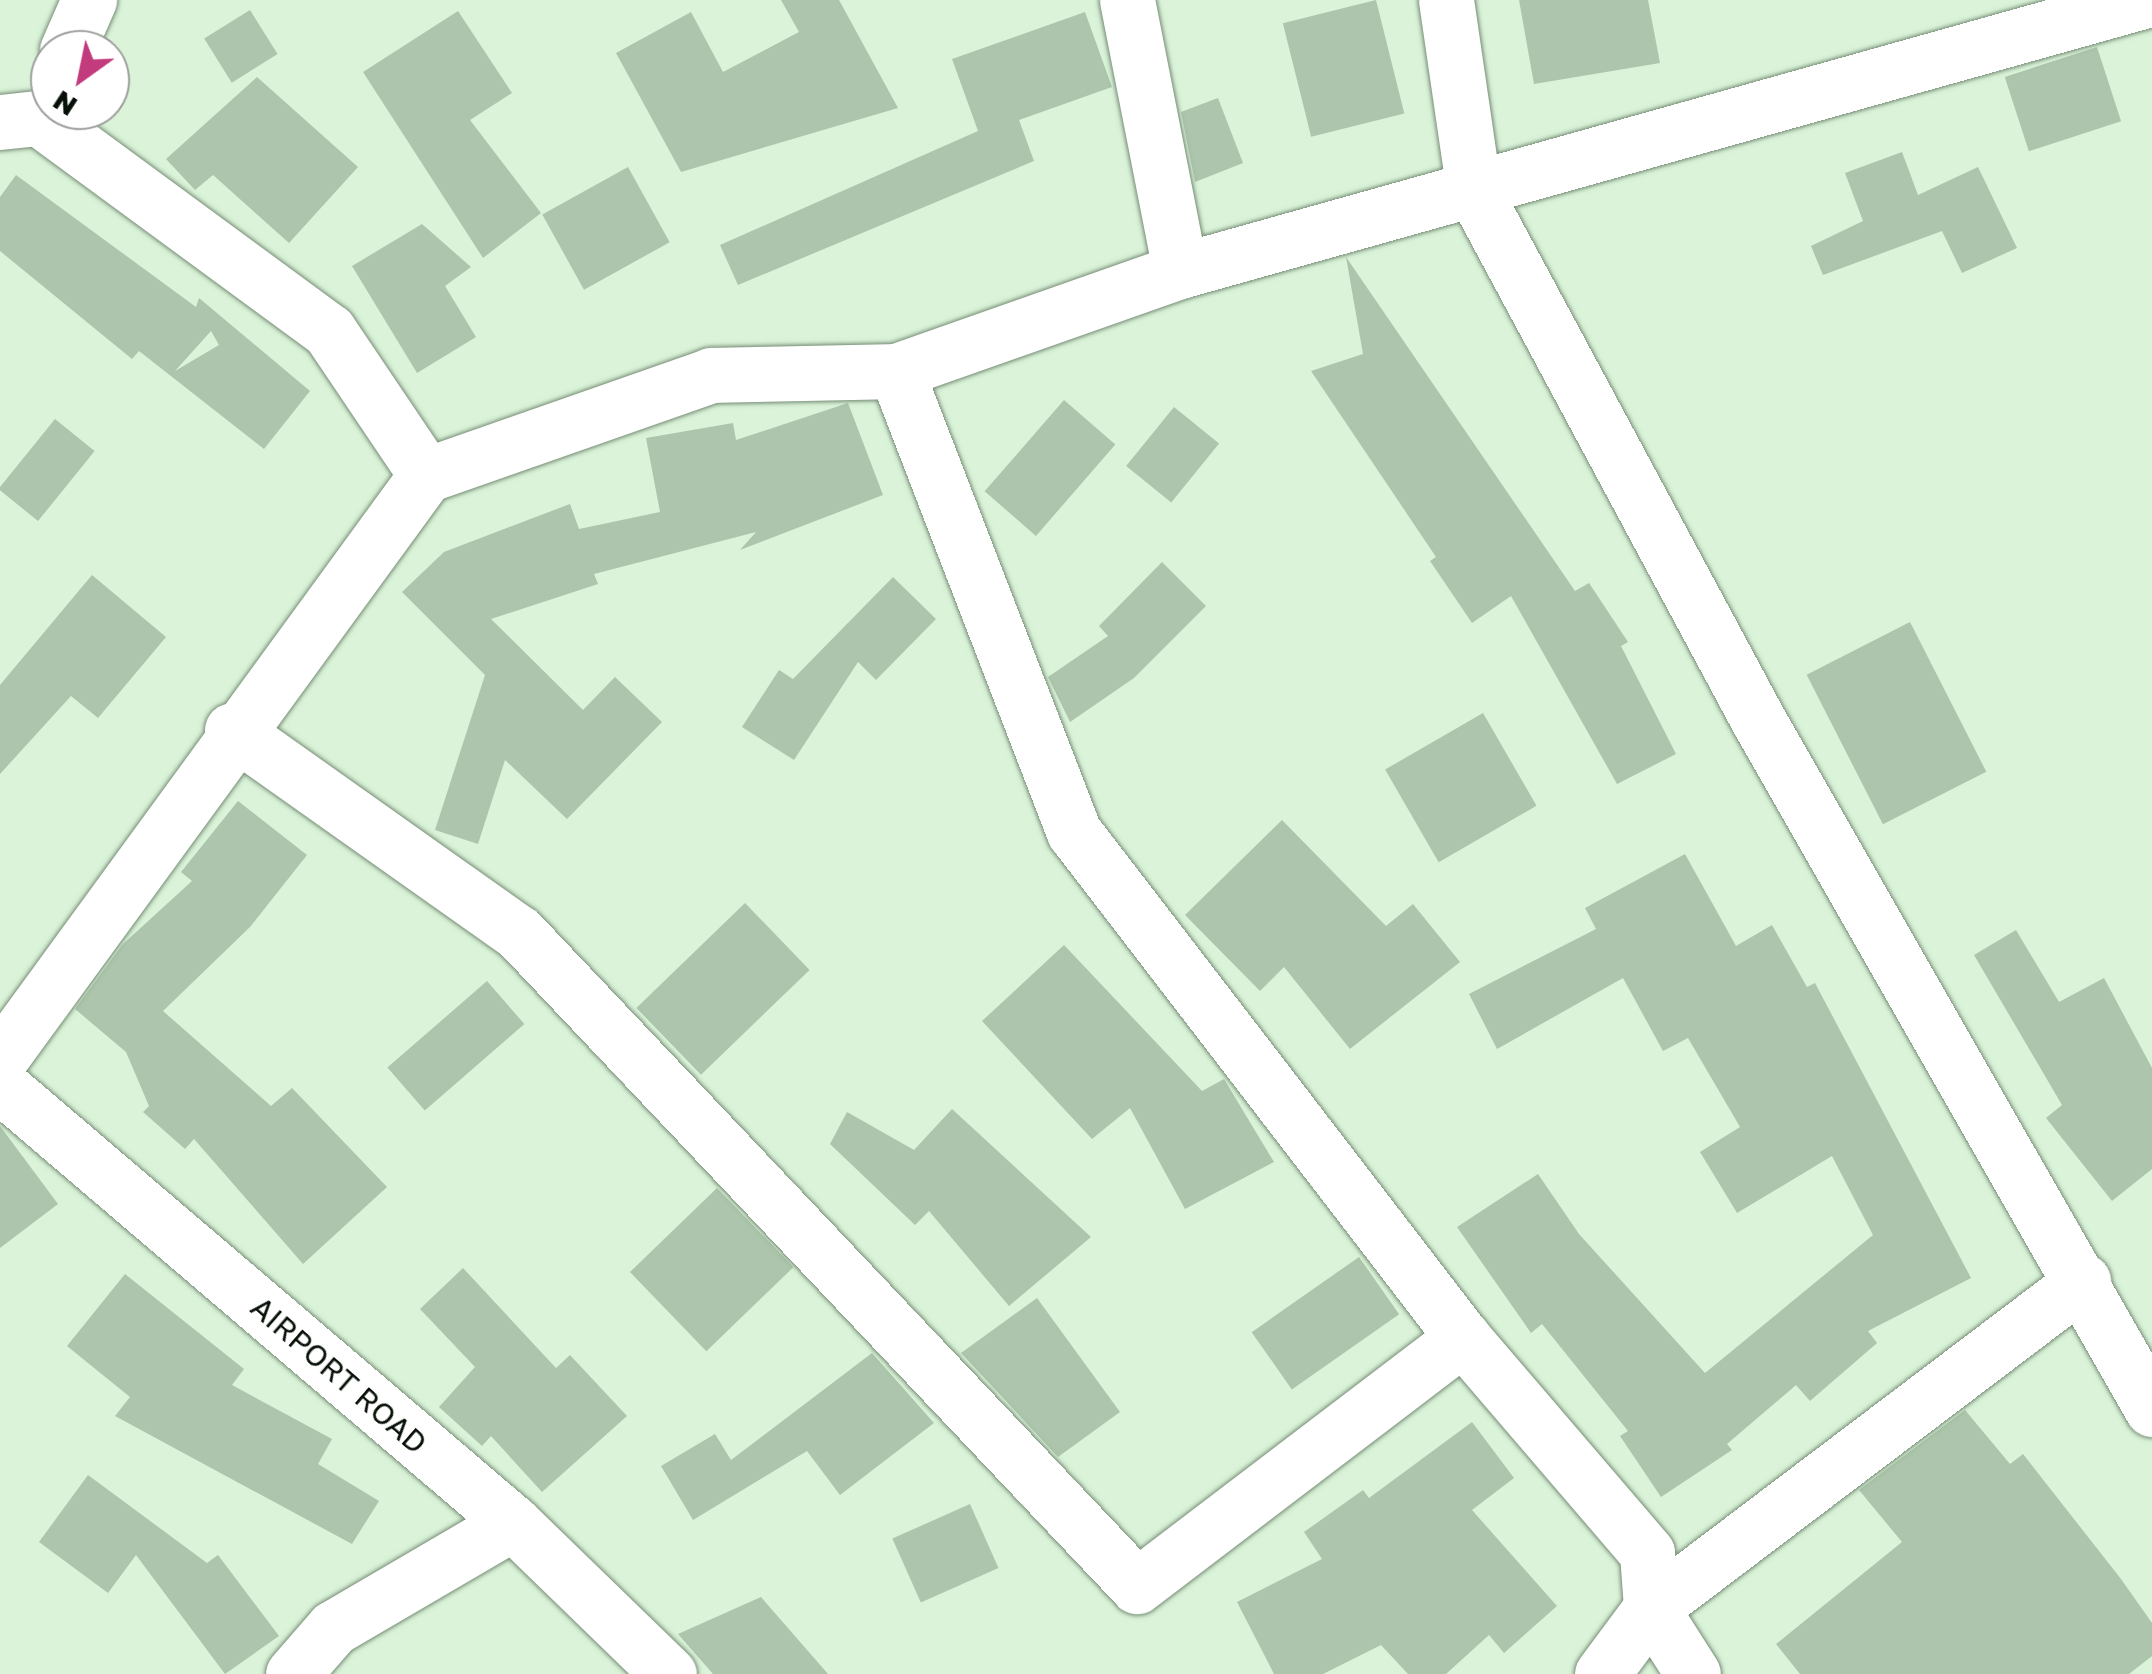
<!DOCTYPE html>
<style>
body{margin:0}
#map{position:relative;width:2152px;height:1674px;overflow:hidden;background:#daf3d9;font-family:"Golos Text",sans-serif}
div>[style]{position:absolute}
[style*='--x']{left:calc(var(--x)*1px);top:calc(var(--y)*1px);width:calc(var(--w)*1px);rotate:calc(var(--a)*1deg)}
.building>*{inset:0;background:#acc5ac;transform-origin:0 0}
.roads{filter:drop-shadow(0 0 2px #768d75) drop-shadow(0 0 2px #768d75)}
.street>*{height:55px;margin:-27.5px;padding:0 27.5px;transform-origin:27.5px;border-radius:27.5px;background:#fff}
span{translate:-50% -50%;white-space:nowrap;text-align:center;line-height:1.15;-webkit-text-stroke:10px #fff;paint-order:stroke}
.street-label{font-size:30px;color:#071007}
.north{position:absolute;left:30px;top:30px;width:100px;height:100px;box-sizing:border-box;background:#fff;border:2px solid #9c9f9c;border-radius:50%;rotate:213deg;font-size:28px;font-weight:700;line-height:40px;text-align:center;color:#071007}
.north::after{content:'';display:block;margin:auto;width:35px;height:45px;background:#c13b7d;clip-path:polygon(50% 0,100% 100%,50% 72%,0 100%)}
</style>
<div id="map">
<div class="building">
<div style="clip-path:polygon(781px 0,839px 0,898px 108px,681px 172px,616px 53px,691px 12px,723px 72px,799px 32px)"></div>
<div style="left:1376px;top:0;width:117px;height:96px;rotate:76deg"></div>
<div style="clip-path:polygon(1519px 0,1648px 0,1660px 63px,1534px 84px)"></div>
<div style="left:250px;top:10px;width:52px;height:54px;rotate:58deg"></div>
<div style="clip-path:polygon(458px 11px,512px 93px,470px 120px,541px 213px,483px 258px,363px 72px)"></div>
<div style="clip-path:polygon(1085px 12px,1112px 87px,1019px 120px,1034px 161px,738px 285px,720px 245px,978px 131px,952px 59px)"></div>
<div style="left:2097px;top:47px;width:78px;height:97px;rotate:72deg"></div>
<div style="clip-path:polygon(257px 77px,358px 167px,289px 243px,213px 175px,195px 190px,166px 159px)"></div>
<div style="clip-path:polygon(1218px 98px,1243px 163px,1195px 182px,1181px 112px)"></div>
<div style="clip-path:polygon(1902px 152px,1918px 195px,1978px 167px,2017px 248px,1962px 273px,1942px 231px,1823px 275px,1811px 246px,1863px 221px,1845px 173px)"></div>
<div style="left:628px;top:167px;width:86px;height:98px;rotate:61deg"></div>
<div style="clip-path:polygon(evenodd,16px 175px,196px 307px,199px 298px,310px 391px,264px 449px,139px 351px,132px 359px,0 251px,0 197px,16px 175px,211px 331px,219px 345px,175px 371px,211px 331px)"></div>
<div style="clip-path:polygon(422px 224px,471px 267px,445px 286px,476px 337px,417px 373px,352px 266px)"></div>
<div style="clip-path:polygon(1346px 257px,1575px 591px,1589px 583px,1628px 642px,1621px 646px,1676px 754px,1617px 784px,1511px 596px,1472px 623px,1430px 561px,1436px 557px,1311px 371px,1363px 354px)"></div>
<div style="left:1064px;top:400px;width:68px;height:121px;rotate:41deg"></div>
<div style="clip-path:polygon(848px 403px,883px 495px,740px 550px,756px 532px,594px 574px,598px 584px,491px 619px,583px 710px,615px 677px,662px 722px,567px 819px,505px 760px,478px 844px,435px 830px,485px 675px,402px 592px,444px 552px,570px 504px,579px 529px,660px 512px,646px 438px,733px 423px,736px 440px)"></div>
<div style="left:1174px;top:407px;width:58px;height:76px;rotate:39deg"></div>
<div style="left:55px;top:419px;width:51px;height:90px;rotate:39deg"></div>
<div style="clip-path:polygon(1162px 562px,1206px 606px,1134px 678px,1070px 722px,1048px 677px,1108px 636px,1099px 626px)"></div>
<div style="clip-path:polygon(92px 575px,166px 637px,98px 718px,71px 696px,0 774px,0 685px)"></div>
<div style="clip-path:polygon(893px 577px,936px 619px,876px 680px,858px 662px,794px 760px,742px 727px,779px 670px,793px 679px)"></div>
<div style="left:1910px;top:622px;width:168px;height:116px;rotate:63deg"></div>
<div style="left:1483px;top:713px;width:107px;height:113px;rotate:60deg"></div>
<div style="clip-path:polygon(238px 801px,307px 855px,250px 927px,163px 1011px,271px 1106px,292px 1088px,387px 1187px,303px 1264px,194px 1139px,185px 1149px,143px 1112px,149px 1106px,126px 1052px,75px 1009px,123px 944px,192px 881px,181px 872px)"></div>
<div style="clip-path:polygon(1282px 820px,1386px 926px,1413px 904px,1460px 962px,1350px 1049px,1284px 967px,1260px 991px,1185px 915px)"></div>
<div style="clip-path:polygon(1685px 854px,1736px 946px,1772px 925px,1807px 987px,1815px 983px,1971px 1278px,1868px 1331px,1877px 1343px,1810px 1401px,1796px 1385px,1727px 1444px,1732px 1450px,1661px 1497px,1620px 1436px,1628px 1431px,1542px 1324px,1531px 1333px,1457px 1227px,1538px 1174px,1579px 1234px,1705px 1373px,1873px 1235px,1832px 1156px,1737px 1213px,1700px 1152px,1740px 1127px,1688px 1038px,1663px 1051px,1623px 978px,1497px 1049px,1469px 994px,1596px 929px,1585px 908px)"></div>
<div style="left:745px;top:903px;width:93px;height:151px;rotate:46deg"></div>
<div style="clip-path:polygon(2016px 930px,2059px 1002px,2104px 978px,2152px 1068px,2152px 1169px,2112px 1201px,2046px 1118px,2062px 1105px,1974px 955px)"></div>
<div style="clip-path:polygon(1064px 945px,1202px 1091px,1224px 1079px,1274px 1162px,1185px 1209px,1130px 1108px,1092px 1139px,982px 1021px)"></div>
<div style="left:487px;top:981px;width:57px;height:132px;rotate:49deg"></div>
<div style="clip-path:polygon(952px 1109px,1091px 1237px,1009px 1306px,929px 1211px,915px 1225px,830px 1144px,847px 1112px,914px 1150px)"></div>
<div style="clip-path:polygon(0 1126px,58px 1204px,0 1248px)"></div>
<div style="left:717px;top:1188px;width:110px;height:121px;rotate:46deg"></div>
<div style="left:1359px;top:1257px;width:70px;height:131px;rotate:55deg"></div>
<div style="clip-path:polygon(463px 1268px,556px 1368px,570px 1355px,627px 1416px,542px 1492px,491px 1436px,482px 1446px,439px 1407px,475px 1367px,420px 1309px)"></div>
<div style="clip-path:polygon(125px 1274px,244px 1369px,232px 1385px,332px 1439px,318px 1464px,379px 1501px,352px 1544px,115px 1416px,130px 1397px,67px 1346px)"></div>
<div style="clip-path:polygon(1037px 1298px,1120px 1412px,1058px 1457px,961px 1353px)"></div>
<div style="clip-path:polygon(872px 1353px,934px 1423px,840px 1495px,807px 1451px,693px 1520px,661px 1466px,715px 1434px,731px 1460px)"></div>
<div style="clip-path:polygon(1965px 1410px,2010px 1464px,2023px 1454px,2121px 1579px,2152px 1623px,2152px 1656px,2129px 1674px,1800px 1674px,1776px 1644px,1902px 1542px,1859px 1490px)"></div>
<div style="clip-path:polygon(1472px 1422px,1514px 1478px,1472px 1510px,1557px 1606px,1504px 1653px,1489px 1635px,1446px 1674px,1408px 1674px,1381px 1645px,1323px 1674px,1274px 1674px,1237px 1602px,1322px 1559px,1304px 1532px,1363px 1490px,1369px 1498px)"></div>
<div style="clip-path:polygon(88px 1475px,207px 1563px,218px 1555px,279px 1636px,225px 1674px,136px 1555px,108px 1593px,39px 1542px)"></div>
<div style="left:970px;top:1504px;width:70px;height:85px;rotate:66deg"></div>
<div style="clip-path:polygon(761px 1597px,828px 1674px,713px 1674px,678px 1634px)"></div>
</div>
<div class="roads">
<div class="street">
<div style="--x:1127;--y:0;--w:276;--a:78.9"></div>
<div style="--x:1446;--y:0;--w:193;--a:81.7"></div>
<div style="--x:1474;--y:191;--w:598;--a:61.76"></div>
<div style="--x:1757;--y:718;--w:796;--a:60.25"></div>
<div style="--x:67;--y:50;--w:55;--a:-66.3"></div>
<div style="--x:0;--y:122;--w:39;--a:-6"></div>
<div style="--x:39;--y:118;--w:360;--a:36.3"></div>
<div style="--x:329;--y:331;--w:174;--a:56"></div>
<div style="--x:896;--y:371;--w:494;--a:68.9"></div>
<div style="--x:1074;--y:832;--w:638;--a:52.45"></div>
<div style="--x:1463;--y:1338;--w:283;--a:49.4"></div>
<div style="--x:1647;--y:1553;--w:55;--a:85.8"></div>
<div style="--x:1651;--y:1608;--w:78;--a:57.5"></div>
<div style="--x:232;--y:730;--w:352;--a:35.3"></div>
<div style="--x:519;--y:933;--w:899;--a:46.58"></div>
<div style="--x:1137;--y:1586;--w:410;--a:-37.3"></div>
<div style="--x:0;--y:1059;--w:723;--a:-53.89"></div>
<div style="--x:426;--y:475;--w:302;--a:-19.3"></div>
<div style="--x:711;--y:375;--w:185;--a:-1.2"></div>
<div style="--x:896;--y:371;--w:301;--a:-19.4"></div>
<div style="--x:1180;--y:271;--w:1004;--a:-15.66"></div>
<div style="--x:0;--y:1085;--w:675;--a:40.49"></div>
<div style="--x:513;--y:1523;--w:217;--a:44.1"></div>
<div style="--x:293;--y:1674;--w:61;--a:-49"></div>
<div style="--x:333;--y:1628;--w:208;--a:-30.3"></div>
<div style="--x:1602;--y:1674;--w:82;--a:-53.4"></div>
<div style="--x:1651;--y:1608;--w:542;--a:-37.12"></div>
</div>
</div>
<div class="street-label">
<span style="left:339px;top:1375px;rotate:41deg">AIRPORT ROAD</span>
</div>
<div class="north">N</div>
</div>
